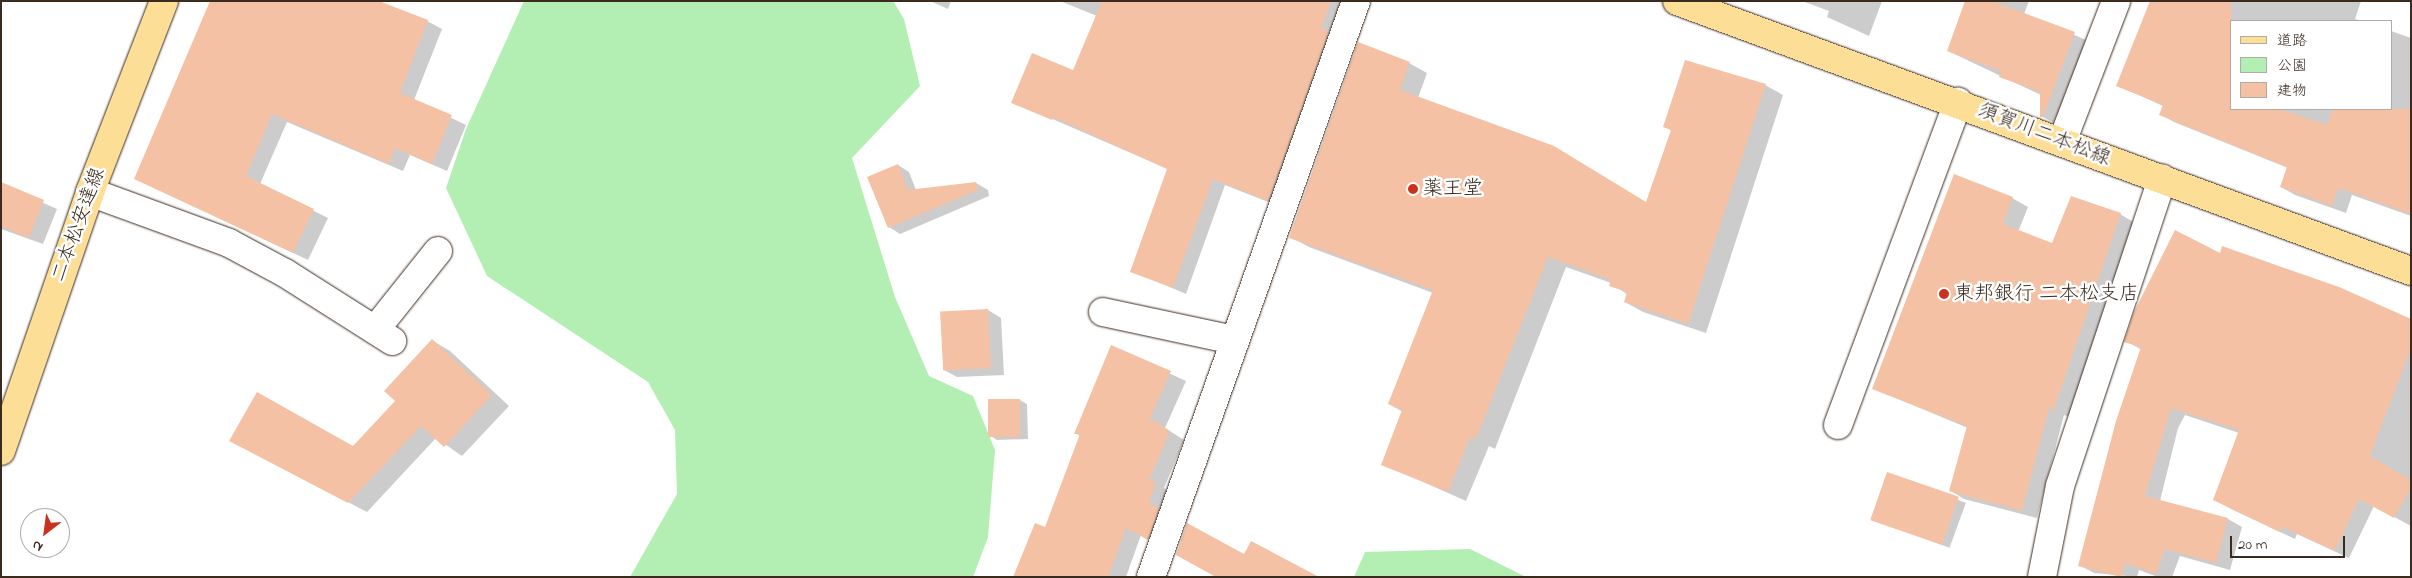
<!DOCTYPE html>
<meta charset="utf-8">
<style>
body{margin:0}
#map{position:relative;width:2412px;height:578px;overflow:hidden;background:#fff;font-family:"Indie Flower","Klee One",sans-serif}
div>[style]{position:absolute}
[style*='--x']{left:calc(var(--x)*1px);top:calc(var(--y)*1px);width:calc(var(--w)*1px);rotate:calc(var(--a)*1deg)}
.green>*{inset:0;background:#b3eeb3}
.shadow>*{inset:0;background:#0003;transform-origin:0 0}
.building>*{inset:0;background:#f4c1a5;transform-origin:0 0}
.roads{filter:drop-shadow(0 0 1px #3b2a1e) drop-shadow(0 0 1px #3b2a1e)}
.minor>*{height:28px;margin:-14px;padding:0 14px;transform-origin:14px;border-radius:14px;background:#fff}
.major>*{height:28px;margin:-14px;padding:0 14px;transform-origin:14px;border-radius:14px;background:#fdde96}
.dots>*{width:14px;height:14px;translate:-50% -50%;box-sizing:border-box;border:2px solid #fff;border-radius:50%}
span{translate:-50% -50%;white-space:nowrap;text-align:center;line-height:1.15;-webkit-text-stroke:5px #fff;paint-order:stroke}
.street-label{font-size:20px;color:#3b2a1e}
.poi-label{font-size:20px;color:#3b2a1e}
.left{translate:0 -50%;text-align:left}
.frame{position:absolute;inset:0;border:2px solid #3b2a1e;pointer-events:none}
.legend{position:absolute;left:2230px;top:20px;width:162px;height:90px;box-sizing:border-box;background:#fff;border:1px solid #b1aaa5;margin:0;padding:6px 9px;list-style:none;font-size:15px;color:#3b2a1e}
.legend li{display:flex;align-items:center;gap:10px;height:25px}
.legend b{width:25px;border:1px solid #b1aaa5}
.north{position:absolute;left:20px;top:508px;width:50px;height:50px;box-sizing:border-box;background:#fff;border:1px solid #b1aaa5;border-radius:50%;rotate:210deg;font-size:14px;font-weight:700;line-height:20px;text-align:center;color:#3b2a1e}
.north::after{content:'';display:block;margin:auto;width:18px;height:22px;background:#c8321e;clip-path:polygon(50% 0,100% 100%,50% 72%,0 100%)}
.scale{position:absolute;left:2230px;top:536px;width:115px;height:22px;box-sizing:border-box;border:2px solid #3b2a1e;border-top:0;padding-left:6px;font-size:15px;line-height:18px;white-space:nowrap;color:#3b2a1e;-webkit-text-stroke:4px #fff;paint-order:stroke}
</style>
<div id="map">
<div class="green">
<div style="clip-path:polygon(524px 1px,893px 1px,904px 19px,920px 86px,852px 158px,895px 297px,929px 376px,973px 396px,995px 450px,988px 537px,973px 577px,630px 577px,677px 494px,675px 430px,648px 382px,487px 276px,446px 188px,466px 129px)"></div>
<div style="clip-path:polygon(1470px 549px,1526px 577px,1354px 577px,1365px 552px)"></div>
</div>
<div class="shadow">
<div style="clip-path:polygon(930px 1px,951px 1px,948px 9px)"></div>
<div style="clip-path:polygon(1060px 1px,1346px 1px,1281px 207px,1225px 185px,1186px 294px,1132px 271px,1168px 169px,1013px 102px,1074px 72px,1097px 16px)"></div>
<div style="clip-path:polygon(1802px 1px,1882px 1px,1869px 36px,1827px 17px,1829px 11px)"></div>
<div style="clip-path:polygon(1966px 1px,2029px 1px,2024px 14px,2091px 42px,2058px 125px,2041px 116px,2041px 95px,1948px 51px)"></div>
<div style="clip-path:polygon(2151px 1px,2361px 1px,2355px 19px,2362px 21px,2231px 21px,2231px 109px,2391px 109px,2391px 31px,2411px 38px,2411px 216px,2352px 195px,2346px 213px,2295px 195px,2281px 187px,2288px 168px,2174px 122px,2160px 114px,2163px 106px,2117px 85px)"></div>
<div style="clip-path:polygon(427px 21px,442px 29px,414px 100px,466px 125px,447px 171px,410px 155px,403px 171px,287px 122px,260px 184px,328px 218px,308px 260px,136px 179px)"></div>
<div style="clip-path:polygon(1409px 63px,1427px 73px,1418px 98px,1647px 204px,1672px 131px,1664px 126px,1765px 85px,1783px 95px,1706px 333px,1643px 312px,1625px 302px,1628px 295px,1611px 283px,1566px 267px,1495px 449px,1489px 446px,1466px 501px,1383px 464px,1403px 412px,1389px 404px,1433px 293px,1309px 247px,1291px 237px)"></div>
<div style="clip-path:polygon(898px 165px,909px 172px,916px 190px,976px 183px,988px 190px,989px 196px,900px 234px,889px 227px)"></div>
<div style="clip-path:polygon(1px 184px,57px 209px,43px 244px,1px 229px)"></div>
<div style="clip-path:polygon(2012px 198px,2028px 207px,2018px 232px,2053px 245px,2120px 214px,2135px 223px,2069px 417px,2064px 415px,2037px 518px,1964px 499px,1951px 491px,1968px 428px,1874px 389px)"></div>
<div style="clip-path:polygon(2220px 254px,2338px 288px,2411px 320px,2411px 526px,2374px 506px,2349px 558px,2297px 534px,2295px 539px,2229px 508px,2215px 499px,2239px 433px,2185px 415px,2178px 428px,2160px 501px,2228px 519px,2242px 527px,2230px 570px,2180px 556px,2172px 577px,2158px 577px,2139px 570px,2137px 577px,2094px 573px,2079px 565px,2142px 350px,2126px 341px)"></div>
<div style="clip-path:polygon(988px 310px,1001px 318px,1004px 375px,957px 377px,944px 370px)"></div>
<div style="clip-path:polygon(433px 341px,450px 351px,509px 406px,462px 456px,436px 438px,367px 512px,248px 450px,353px 448px,397px 401px)"></div>
<div style="clip-path:polygon(1112px 347px,1186px 381px,1165px 428px,1184px 440px,1164px 488px,1171px 492px,1163px 547px,1141px 535px,1126px 577px,1014px 577px,1045px 529px,1080px 436px,1075px 433px)"></div>
<div style="clip-path:polygon(1020px 400px,1027px 404px,1028px 439px,997px 440px,991px 436px)"></div>
<div style="left:1887px;top:474px;width:84px;height:48px;rotate:20deg"></div>
</div>
<div class="building">
<div style="clip-path:polygon(210px 1px,379px 1px,428px 20px,400px 93px,452px 115px,432px 164px,395px 148px,389px 164px,272px 114px,246px 176px,314px 209px,293px 253px,134px 179px)"></div>
<div style="clip-path:polygon(1102px 1px,1331px 1px,1321px 29px,1329px 31px,1268px 201px,1213px 179px,1173px 288px,1130px 272px,1167px 169px,1053px 117px,1052px 120px,1011px 103px,1032px 53px,1073px 70px)"></div>
<div style="clip-path:polygon(1965px 1px,1992px 1px,2075px 32px,2043px 117px,2040px 117px,2040px 92px,1999px 77px,2001px 71px,1947px 51px)"></div>
<div style="clip-path:polygon(2150px 1px,2231px 1px,2231px 109px,2279px 109px,2327px 125px,2333px 109px,2411px 109px,2411px 214px,2339px 188px,2332px 206px,2280px 187px,2287px 167px,2159px 115px,2163px 105px,2116px 86px)"></div>
<div style="clip-path:polygon(1358px 42px,1410px 62px,1400px 90px,1554px 146px,1646px 202px,1671px 130px,1663px 127px,1685px 60px,1766px 84px,1688px 324px,1624px 302px,1627px 292px,1609px 286px,1611px 280px,1548px 257px,1476px 439px,1470px 437px,1448px 492px,1381px 465px,1402px 410px,1388px 404px,1433px 290px,1289px 238px)"></div>
<div style="clip-path:polygon(898px 164px,908px 190px,976px 182px,978px 190px,888px 228px,867px 177px)"></div>
<div style="clip-path:polygon(1954px 174px,2013px 197px,2003px 224px,2052px 243px,2071px 196px,2121px 213px,2054px 409px,2049px 408px,2022px 511px,1949px 491px,1967px 426px,1872px 389px)"></div>
<div style="clip-path:polygon(1px 182px,44px 200px,29px 238px,1px 226px)"></div>
<div style="clip-path:polygon(2175px 230px,2220px 253px,2222px 246px,2339px 287px,2411px 319px,2411px 348px,2370px 456px,2411px 480px,2411px 488px,2394px 518px,2359px 499px,2335px 551px,2283px 527px,2280px 532px,2213px 500px,2239px 430px,2171px 408px,2145px 496px,2228px 518px,2216px 563px,2165px 549px,2156px 574px,2125px 563px,2121px 577px,2078px 566px,2116px 421px,2141px 347px,2124px 342px,2134px 312px)"></div>
<div style="left:988px;top:309px;width:59px;height:48px;rotate:87deg"></div>
<div style="clip-path:polygon(432px 339px,492px 395px,444px 447px,421px 426px,348px 503px,229px 441px,257px 392px,353px 446px,395px 401px,384px 391px)"></div>
<div style="clip-path:polygon(1111px 345px,1171px 371px,1150px 418px,1170px 431px,1149px 480px,1156px 482px,1149px 503px,1159px 508px,1148px 540px,1126px 528px,1108px 577px,1013px 577px,1035px 523px,1045px 527px,1080px 434px,1074px 434px)"></div>
<div style="left:988px;top:399px;width:32px;height:38px"></div>
<div style="left:1887px;top:472px;width:76px;height:51px;rotate:19deg"></div>
<div style="clip-path:polygon(1187px 523px,1244px 554px,1251px 541px,1319px 577px,1216px 577px,1176px 555px)"></div>
</div>
<div class="roads">
<div class="minor">
<div style="--x:2062;--y:142;--w:151;--a:-69"></div>
<div style="--x:90;--y:192;--w:148;--a:20.1"></div>
<div style="--x:229;--y:243;--w:64;--a:28.2"></div>
<div style="--x:285;--y:273;--w:127;--a:32.4"></div>
<div style="--x:1103;--y:312;--w:134;--a:12.1"></div>
<div style="--x:375;--y:330;--w:101;--a:-51.4"></div>
<div style="--x:1838;--y:425;--w:345;--a:-69.6"></div>
<div style="--x:1151;--y:577;--w:611;--a:-70.41"></div>
<div style="--x:2042;--y:577;--w:93;--a:-78.8"></div>
<div style="--x:2060;--y:486;--w:324;--a:-71.6"></div>
</div>
<div class="major">
<div style="--x:1677;--y:1;--w:782;--a:20.2"></div>
<div style="--x:1;--y:451;--w:274;--a:-71"></div>
<div style="--x:90;--y:192;--w:205;--a:-68.8"></div>
</div>
</div>
<div class="dots">
<div style="left:1413px;top:189px;background:#c8321e"></div>
<div style="left:1944px;top:294px;background:#c8321e"></div>
</div>
<div class="street-label">
<span style="left:2044px;top:135px;rotate:21deg">須賀川二本松線</span>
<span style="left:79px;top:225px;rotate:-70deg">二本松安達線</span>
</div>
<div class="poi-label">
<span class="left" style="left:1423px;top:189px">薬王堂</span>
<span class="left" style="left:1954px;top:294px">東邦銀行 二本松支店</span>
</div>
<div class="frame"></div>
<ul class="legend">
<li><b style="height:6px;background:#fdde96"></b>道路</li>
<li><b style="height:14px;background:#b3eeb3"></b>公園</li>
<li><b style="height:14px;background:#f4c1a5"></b>建物</li>
</ul>
<div class="north">N</div>
<div class="scale">20 m</div>
</div>
